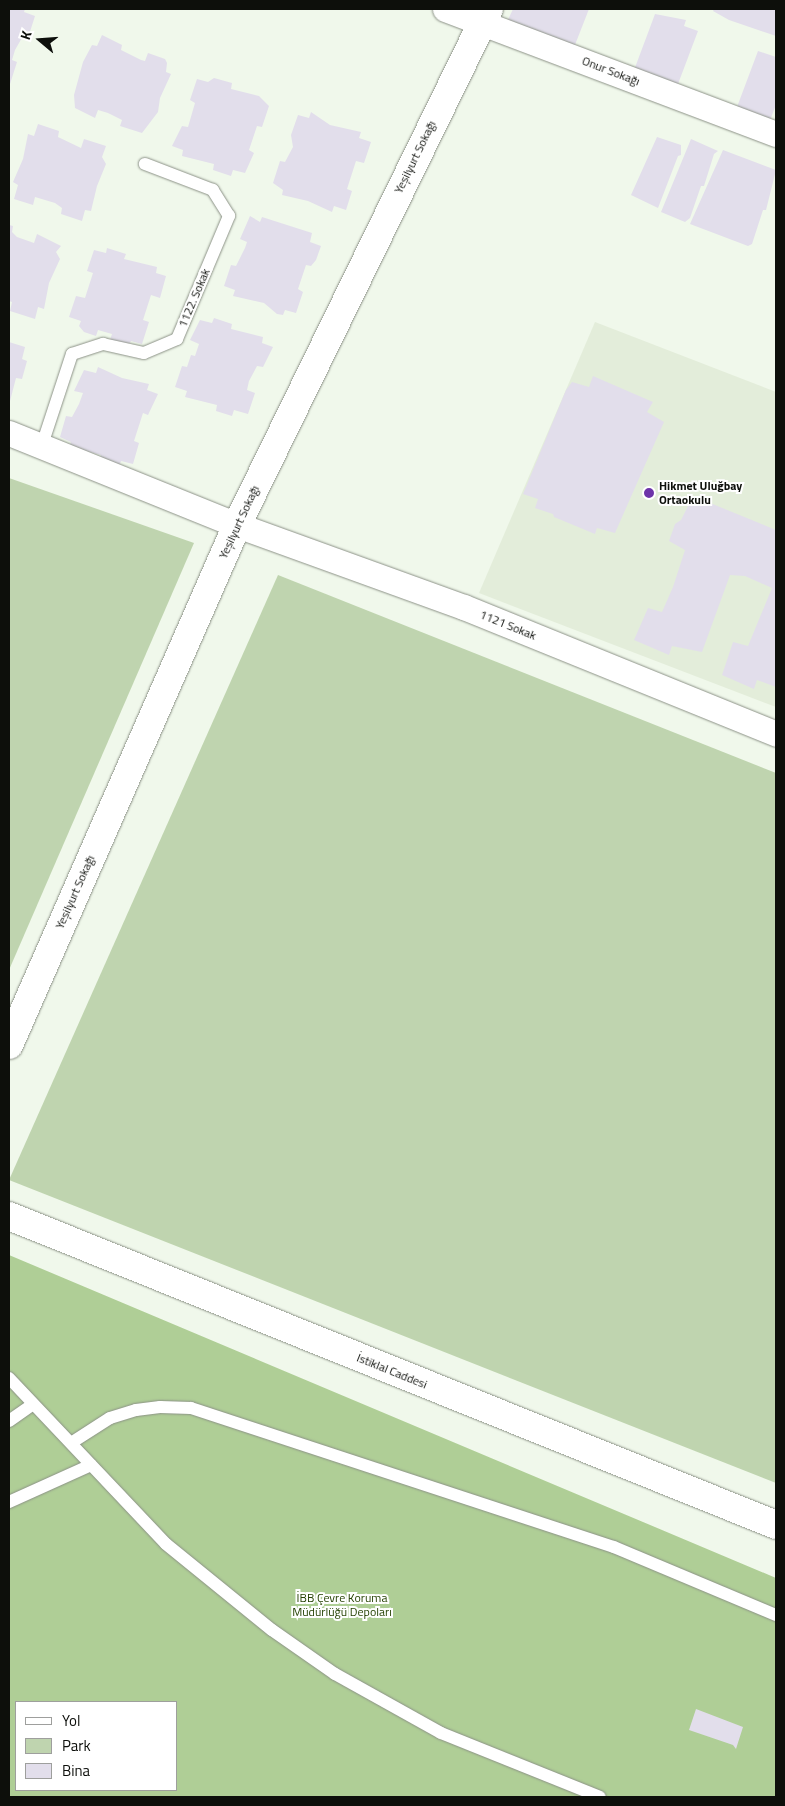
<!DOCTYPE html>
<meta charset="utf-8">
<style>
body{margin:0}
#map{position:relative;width:785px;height:1806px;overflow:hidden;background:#f0f8eb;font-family:"Titillium Web",sans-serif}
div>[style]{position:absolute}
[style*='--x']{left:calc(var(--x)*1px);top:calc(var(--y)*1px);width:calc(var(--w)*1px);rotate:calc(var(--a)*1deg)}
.built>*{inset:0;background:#e3edda}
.green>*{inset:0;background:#bfd4af}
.forest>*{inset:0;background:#afce96}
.building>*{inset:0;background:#e2deeb}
.roads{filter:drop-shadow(0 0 1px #8c9287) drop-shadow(0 0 1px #8c9287)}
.lane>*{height:12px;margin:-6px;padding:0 6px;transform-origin:6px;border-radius:6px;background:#fff}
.street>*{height:25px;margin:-12.5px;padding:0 12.5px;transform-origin:12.5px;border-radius:12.5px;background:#fff}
.secondary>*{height:28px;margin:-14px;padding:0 14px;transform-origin:14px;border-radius:14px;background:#fff}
.dots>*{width:14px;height:14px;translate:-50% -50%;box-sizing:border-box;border:2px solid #fff;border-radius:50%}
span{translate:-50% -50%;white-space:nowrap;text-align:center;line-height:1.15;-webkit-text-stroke:4px #fff;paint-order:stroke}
.street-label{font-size:12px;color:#0d0f0b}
.poi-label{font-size:12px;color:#0d0f0b;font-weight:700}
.left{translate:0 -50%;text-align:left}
.park-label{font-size:12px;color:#264204}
.frame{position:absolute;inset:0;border:10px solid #0d0f0b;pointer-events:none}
.legend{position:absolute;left:15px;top:1701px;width:162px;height:90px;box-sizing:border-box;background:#fff;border:1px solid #9e9f9d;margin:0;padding:6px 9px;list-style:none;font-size:15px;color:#0d0f0b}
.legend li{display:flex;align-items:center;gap:10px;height:25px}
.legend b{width:25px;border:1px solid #9e9f9d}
.north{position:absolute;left:15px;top:15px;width:50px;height:50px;-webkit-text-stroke:4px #fff;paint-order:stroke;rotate:288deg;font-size:14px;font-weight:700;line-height:20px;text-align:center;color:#0d0f0b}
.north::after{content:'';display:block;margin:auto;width:18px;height:22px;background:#0d0f0b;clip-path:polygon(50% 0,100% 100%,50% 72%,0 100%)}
</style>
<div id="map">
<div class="built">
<div style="clip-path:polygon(595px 322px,776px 392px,776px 707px,479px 593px)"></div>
</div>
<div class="green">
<div style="clip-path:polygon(9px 478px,194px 543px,9px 970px)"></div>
<div style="clip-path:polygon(278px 575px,776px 773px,776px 1483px,9px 1180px)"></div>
</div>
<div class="forest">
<div style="clip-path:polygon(evenodd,9px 1255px,776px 1578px,776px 1797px,9px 1797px,9px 1255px,16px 1702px,176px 1702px,176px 1790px,16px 1790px,16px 1702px)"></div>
</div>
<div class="building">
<div style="clip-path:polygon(9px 9px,25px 9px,24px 12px,35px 16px,28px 38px,23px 36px,15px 50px,12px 60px,17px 62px,10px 84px)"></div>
<div style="clip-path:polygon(513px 9px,589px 9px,573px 50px,507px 22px)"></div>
<div style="clip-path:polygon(714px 9px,776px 9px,776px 36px,729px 20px,713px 11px)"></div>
<div style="clip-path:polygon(655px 14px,686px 20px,684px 26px,698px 31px,678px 84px,633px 73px)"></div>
<div style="clip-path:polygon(102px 35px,122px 45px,121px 50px,141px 60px,145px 61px,148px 53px,165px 59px,167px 63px,166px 72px,171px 74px,160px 98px,158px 112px,142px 133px,120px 126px,122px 120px,108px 113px,98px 110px,95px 118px,75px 108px,74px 95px,83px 62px,92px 45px,97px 46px)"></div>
<div style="clip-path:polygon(758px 51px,776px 57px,776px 105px,770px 120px,737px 107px)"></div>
<div style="clip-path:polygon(214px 78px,232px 83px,231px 89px,259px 96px,269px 106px,262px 127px,257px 126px,249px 150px,254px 153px,245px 173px,233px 170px,231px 176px,213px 170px,214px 164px,182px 156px,183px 150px,172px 146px,182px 126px,188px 127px,195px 103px,190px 100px,197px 79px,208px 82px)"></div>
<div style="clip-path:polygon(311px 112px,330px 125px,361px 132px,359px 138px,371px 142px,364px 163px,356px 161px,347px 189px,352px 191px,346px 210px,334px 206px,332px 212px,308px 201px,282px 195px,283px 190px,273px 183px,280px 161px,285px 162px,293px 147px,291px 135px,298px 115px,309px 118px)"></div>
<div style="clip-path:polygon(38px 124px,59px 131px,58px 137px,81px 148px,84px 139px,106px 146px,102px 157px,106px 164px,97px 186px,91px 211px,85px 210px,82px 221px,61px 214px,62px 208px,55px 203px,35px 197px,33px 205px,14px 199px,18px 185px,13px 182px,23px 159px,28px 134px,34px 136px)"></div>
<div style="clip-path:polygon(657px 137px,681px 145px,681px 155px,678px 156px,658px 208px,631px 195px)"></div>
<div style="clip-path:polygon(691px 139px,718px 151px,714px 154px,704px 186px,701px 186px,690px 218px,685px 222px,661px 212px)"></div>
<div style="clip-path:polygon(723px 150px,776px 170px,766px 210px,763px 210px,752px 244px,748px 246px,690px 224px)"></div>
<div style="clip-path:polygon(250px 216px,260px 222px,262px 217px,312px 233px,310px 242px,321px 246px,316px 260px,311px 266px,306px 265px,298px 289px,303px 292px,296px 313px,285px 310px,283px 315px,277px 314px,264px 303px,233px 296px,235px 290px,224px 286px,231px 265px,236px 266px,245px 248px,247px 242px,240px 239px)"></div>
<div style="clip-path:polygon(9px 225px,13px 226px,12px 232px,17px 237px,34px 243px,37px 234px,61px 246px,56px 252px,60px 259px,49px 283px,44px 309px,38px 307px,35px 319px,10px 311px,12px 302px,9px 301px)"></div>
<div style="clip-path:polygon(107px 248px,126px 254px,124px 259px,157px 267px,156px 273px,166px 276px,160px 298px,151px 295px,143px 320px,149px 322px,142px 344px,131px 341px,128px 346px,110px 340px,112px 334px,98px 330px,96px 336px,84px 332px,79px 326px,81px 321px,69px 317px,76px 296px,85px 298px,93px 273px,87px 271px,94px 250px,106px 253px)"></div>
<div style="clip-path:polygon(214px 318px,232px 324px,231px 329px,263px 337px,262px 343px,273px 347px,263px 367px,257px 366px,249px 381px,247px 390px,255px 393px,248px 414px,234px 410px,232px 416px,216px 411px,217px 405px,185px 397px,187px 391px,175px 387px,182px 366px,187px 367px,191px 355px,195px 356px,199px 344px,190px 340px,200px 320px,212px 323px)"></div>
<div style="clip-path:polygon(9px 342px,25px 347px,22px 359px,27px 361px,22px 379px,16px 378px,9px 405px)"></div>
<div style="clip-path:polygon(98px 367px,122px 378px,149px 384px,147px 390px,158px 394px,148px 415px,143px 413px,134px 441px,139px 443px,133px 464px,121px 461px,119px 466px,100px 460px,101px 455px,69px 447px,71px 442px,60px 437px,66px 416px,72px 417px,79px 404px,83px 393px,74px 391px,84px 370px,96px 373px)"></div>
<div style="clip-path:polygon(593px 376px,653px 402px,647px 412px,664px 422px,615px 533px,597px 528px,595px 534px,554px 517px,553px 514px,535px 508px,538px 499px,523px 494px,566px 390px,572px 382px,589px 387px)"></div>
<div style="clip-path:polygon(693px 496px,776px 530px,776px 687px,757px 680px,754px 689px,722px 675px,733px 642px,748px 646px,772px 588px,745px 576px,730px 575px,702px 652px,672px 646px,669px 655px,634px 640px,648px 608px,662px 612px,673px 587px,685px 550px,669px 541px,675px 524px,681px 520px)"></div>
<div style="clip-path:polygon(696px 1709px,743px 1727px,736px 1749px,733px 1745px,689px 1730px)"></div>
</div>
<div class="roads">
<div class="lane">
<div style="--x:42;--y:445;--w:96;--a:-71.8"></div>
<div style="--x:72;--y:354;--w:33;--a:-18"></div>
<div style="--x:103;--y:344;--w:42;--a:12.4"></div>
<div style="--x:144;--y:353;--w:36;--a:-23"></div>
<div style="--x:177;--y:339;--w:134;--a:-67.1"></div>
<div style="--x:229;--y:216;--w:31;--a:-122"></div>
<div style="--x:213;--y:190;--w:73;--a:-159.1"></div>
<div style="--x:9;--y:1378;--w:228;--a:46.6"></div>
<div style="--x:166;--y:1544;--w:136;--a:39.1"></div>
<div style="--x:272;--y:1630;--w:77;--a:34.9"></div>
<div style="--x:335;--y:1674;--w:121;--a:29.1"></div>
<div style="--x:441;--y:1733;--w:171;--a:21.9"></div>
<div style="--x:9;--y:1421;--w:29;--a:-35"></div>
<div style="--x:71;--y:1443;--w:46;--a:-32.7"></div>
<div style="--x:110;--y:1418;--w:27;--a:-17"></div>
<div style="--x:136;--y:1410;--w:24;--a:-7"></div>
<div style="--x:160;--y:1407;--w:31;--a:2"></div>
<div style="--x:191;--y:1408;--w:445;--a:18.2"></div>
<div style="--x:614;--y:1547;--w:176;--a:22.8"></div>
<div style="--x:9;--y:1502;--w:90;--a:-24.3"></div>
</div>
<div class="street">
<div style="--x:445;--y:9;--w:354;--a:20.7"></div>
<div style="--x:9;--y:433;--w:246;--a:22"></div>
<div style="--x:237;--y:525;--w:241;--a:19.9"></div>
<div style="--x:464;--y:607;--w:337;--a:22.1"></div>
</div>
<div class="secondary">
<div style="--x:9;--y:1045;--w:568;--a:-66.32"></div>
<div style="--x:237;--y:525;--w:574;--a:-63.97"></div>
<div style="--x:9;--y:1216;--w:827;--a:21.94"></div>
</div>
</div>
<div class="dots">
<div style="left:649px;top:493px;background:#6d33a9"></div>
</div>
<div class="street-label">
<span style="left:611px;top:71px;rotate:21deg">Onur Sokağı</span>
<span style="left:415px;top:157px;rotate:-64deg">Yeşilyurt Sokağı</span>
<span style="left:194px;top:298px;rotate:-67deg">1122. Sokak</span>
<span style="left:239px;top:522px;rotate:-65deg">Yeşilyurt Sokağı</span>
<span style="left:508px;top:625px;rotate:22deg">1121 Sokak</span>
<span style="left:75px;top:892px;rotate:-66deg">Yeşilyurt Sokağı</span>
<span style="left:392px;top:1371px;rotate:22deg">İstiklal Caddesi</span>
</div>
<div class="poi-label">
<span class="left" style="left:659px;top:493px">Hikmet Uluğbay<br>Ortaokulu</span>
</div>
<div class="park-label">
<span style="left:342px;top:1605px">İBB Çevre Koruma<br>Müdürlüğü Depoları</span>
</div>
<div class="frame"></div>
<ul class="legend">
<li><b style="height:6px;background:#fff"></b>Yol</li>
<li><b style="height:14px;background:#bfd4af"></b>Park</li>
<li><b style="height:14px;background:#e2deeb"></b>Bina</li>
</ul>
<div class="north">K</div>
</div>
